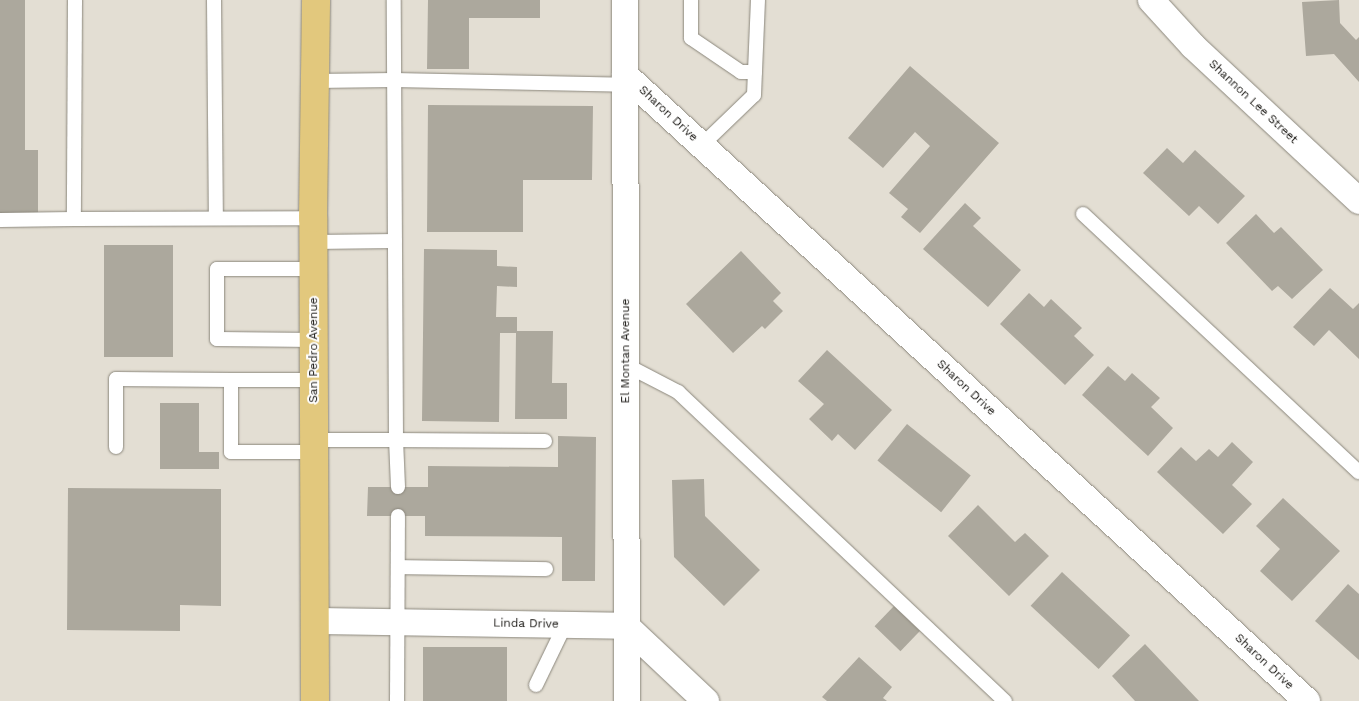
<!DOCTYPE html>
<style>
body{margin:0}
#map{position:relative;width:1359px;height:701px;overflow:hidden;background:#e3ded3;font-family:"Work Sans",sans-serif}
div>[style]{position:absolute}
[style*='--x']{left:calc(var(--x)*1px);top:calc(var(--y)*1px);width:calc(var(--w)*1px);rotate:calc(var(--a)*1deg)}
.building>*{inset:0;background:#aca89d;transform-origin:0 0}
.roads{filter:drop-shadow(0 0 1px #8b877c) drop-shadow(0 0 1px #8b877c)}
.lane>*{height:14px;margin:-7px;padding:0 7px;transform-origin:7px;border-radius:7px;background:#fff}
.street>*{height:26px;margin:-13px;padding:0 13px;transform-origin:13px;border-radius:13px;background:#fff}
.primary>*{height:28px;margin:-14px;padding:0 14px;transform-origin:14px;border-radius:14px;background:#e2c87d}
span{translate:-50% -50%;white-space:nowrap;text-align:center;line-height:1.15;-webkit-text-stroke:4px #fff;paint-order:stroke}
.street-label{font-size:12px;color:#191713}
</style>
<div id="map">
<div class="building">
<div style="clip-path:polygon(0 0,25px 0,25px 150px,38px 150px,38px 214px,0 214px)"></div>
<div style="clip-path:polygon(428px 0,540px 0,540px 18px,469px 18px,469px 69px,427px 69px)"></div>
<div style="clip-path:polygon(1339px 0,1340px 23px,1356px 40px,1359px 37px,1359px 82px,1334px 54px,1306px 56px,1302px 2px)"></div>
<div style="clip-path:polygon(910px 66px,999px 143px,920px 233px,901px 217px,908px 209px,889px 193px,930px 146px,915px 132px,883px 168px,848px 138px)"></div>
<div style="clip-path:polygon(428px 105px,593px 106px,592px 180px,523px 180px,523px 232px,427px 232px)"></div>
<div style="clip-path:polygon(1167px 148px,1183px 163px,1195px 150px,1245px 196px,1218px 224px,1199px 206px,1189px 216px,1143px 173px)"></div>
<div style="clip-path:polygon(965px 203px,981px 218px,973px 226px,1021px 270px,988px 307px,923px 249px)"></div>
<div style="clip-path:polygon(1256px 214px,1274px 233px,1281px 227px,1323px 270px,1292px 299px,1278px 286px,1272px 291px,1226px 243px)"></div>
<div style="left:104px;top:245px;width:69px;height:112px"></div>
<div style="clip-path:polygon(424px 249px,497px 250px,497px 266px,517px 267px,517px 287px,497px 286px,496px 317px,517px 317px,517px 331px,553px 331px,552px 383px,567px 383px,567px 419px,515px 419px,516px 333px,500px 333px,499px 422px,422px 421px)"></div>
<div style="clip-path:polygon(741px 251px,781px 293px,773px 301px,783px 311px,765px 329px,762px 326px,733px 353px,686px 304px)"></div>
<div style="clip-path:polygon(1330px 288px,1353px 309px,1359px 303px,1359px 359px,1329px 330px,1314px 346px,1293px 327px)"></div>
<div style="clip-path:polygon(1029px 293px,1044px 307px,1051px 299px,1082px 328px,1074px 336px,1094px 355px,1065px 385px,1000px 324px)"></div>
<div style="clip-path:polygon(827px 350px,892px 410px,855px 450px,838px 434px,832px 441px,809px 419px,824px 404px,798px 381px)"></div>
<div style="clip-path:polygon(1108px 366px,1125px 381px,1132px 373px,1160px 398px,1151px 407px,1173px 428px,1148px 456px,1082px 395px)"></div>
<div style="clip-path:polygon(160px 403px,199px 403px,199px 452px,219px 452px,219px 469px,160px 469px)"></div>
<div style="left:907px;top:424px;width:82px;height:47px;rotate:39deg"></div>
<div style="clip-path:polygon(558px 436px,596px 437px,595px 581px,562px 581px,562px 537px,425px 536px,425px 516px,367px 516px,368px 487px,428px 487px,428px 466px,558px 467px)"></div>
<div style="clip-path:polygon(1232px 442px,1253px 462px,1232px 485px,1252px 504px,1223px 534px,1157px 472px,1181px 447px,1196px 461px,1209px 449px,1218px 457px)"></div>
<div style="clip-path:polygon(704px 479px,705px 516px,760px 570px,724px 606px,674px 557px,672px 480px)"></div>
<div style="clip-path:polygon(68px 488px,221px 489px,221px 606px,180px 605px,180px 631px,67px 630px)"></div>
<div style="clip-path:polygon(1283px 498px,1340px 551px,1292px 601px,1260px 571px,1280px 549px,1256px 526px)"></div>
<div style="clip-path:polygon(978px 505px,1015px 542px,1025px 533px,1049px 556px,1009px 596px,948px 536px)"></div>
<div style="left:1062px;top:572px;width:93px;height:46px;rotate:43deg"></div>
<div style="clip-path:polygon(1348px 584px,1359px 594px,1359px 660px,1315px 621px)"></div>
<div style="left:894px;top:606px;width:36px;height:28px;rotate:44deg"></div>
<div style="clip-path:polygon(1145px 644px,1199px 701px,1135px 701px,1112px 676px)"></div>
<div style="left:423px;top:647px;width:84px;height:54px"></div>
<div style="clip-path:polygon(859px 657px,892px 687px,883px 698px,887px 701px,827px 701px,822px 697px)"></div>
</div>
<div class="roads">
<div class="lane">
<div style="--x:75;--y:0;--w:219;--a:90.3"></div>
<div style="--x:74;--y:219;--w:239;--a:-0.2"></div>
<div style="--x:214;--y:0;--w:218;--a:89.5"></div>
<div style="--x:691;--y:0;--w:38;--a:90"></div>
<div style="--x:691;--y:38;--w:60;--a:34.2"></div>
<div style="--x:741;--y:72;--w:14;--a:0"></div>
<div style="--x:315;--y:81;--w:79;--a:-0.7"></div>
<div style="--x:394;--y:80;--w:231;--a:1.2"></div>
<div style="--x:702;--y:145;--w:72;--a:-43.9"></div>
<div style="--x:754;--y:95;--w:95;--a:-87.6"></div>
<div style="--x:1083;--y:214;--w:378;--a:43.1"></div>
<div style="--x:0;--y:220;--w:74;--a:-0.8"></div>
<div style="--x:314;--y:242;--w:81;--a:-0.7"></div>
<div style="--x:314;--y:269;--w:97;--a:180"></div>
<div style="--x:217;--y:269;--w:70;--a:90"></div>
<div style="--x:217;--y:339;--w:97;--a:0.6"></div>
<div style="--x:626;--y:365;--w:59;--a:27.4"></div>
<div style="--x:678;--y:392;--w:450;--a:43.4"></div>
<div style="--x:314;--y:380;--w:83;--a:180"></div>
<div style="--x:231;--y:380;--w:72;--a:90"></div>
<div style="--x:231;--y:452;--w:84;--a:0"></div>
<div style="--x:315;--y:440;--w:81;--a:0"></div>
<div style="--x:396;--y:440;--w:440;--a:-90.3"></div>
<div style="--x:116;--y:447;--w:68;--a:-90"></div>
<div style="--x:116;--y:379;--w:115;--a:0.5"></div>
<div style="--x:398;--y:487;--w:47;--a:-92.4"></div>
<div style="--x:396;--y:440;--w:149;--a:0.4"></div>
<div style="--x:398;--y:567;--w:148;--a:0.8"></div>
<div style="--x:536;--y:685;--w:67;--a:-64.2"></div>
<div style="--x:397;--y:701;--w:185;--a:-89.7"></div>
</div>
<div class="street">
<div style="--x:625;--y:0;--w:701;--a:89.84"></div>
<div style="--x:1151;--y:0;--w:62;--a:47.6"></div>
<div style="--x:1193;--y:46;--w:227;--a:43"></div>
<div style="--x:625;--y:75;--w:926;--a:42.55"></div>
<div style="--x:316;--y:621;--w:310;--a:0.9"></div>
<div style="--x:626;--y:626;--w:110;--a:43.2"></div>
</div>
<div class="primary">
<div style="--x:315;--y:701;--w:483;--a:-90.2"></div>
<div style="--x:313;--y:218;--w:218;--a:-89.2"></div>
</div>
</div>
<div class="street-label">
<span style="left:1253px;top:102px;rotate:43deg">Shannon Lee Street</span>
<span style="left:668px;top:114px;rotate:43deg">Sharon Drive</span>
<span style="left:314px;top:350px;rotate:-90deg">San Pedro Avenue</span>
<span style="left:626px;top:351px;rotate:-90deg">El Montan Avenue</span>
<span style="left:966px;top:388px;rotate:43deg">Sharon Drive</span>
<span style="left:526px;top:624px;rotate:1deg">Linda Drive</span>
<span style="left:1264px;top:662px;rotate:43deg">Sharon Drive</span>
</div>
</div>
